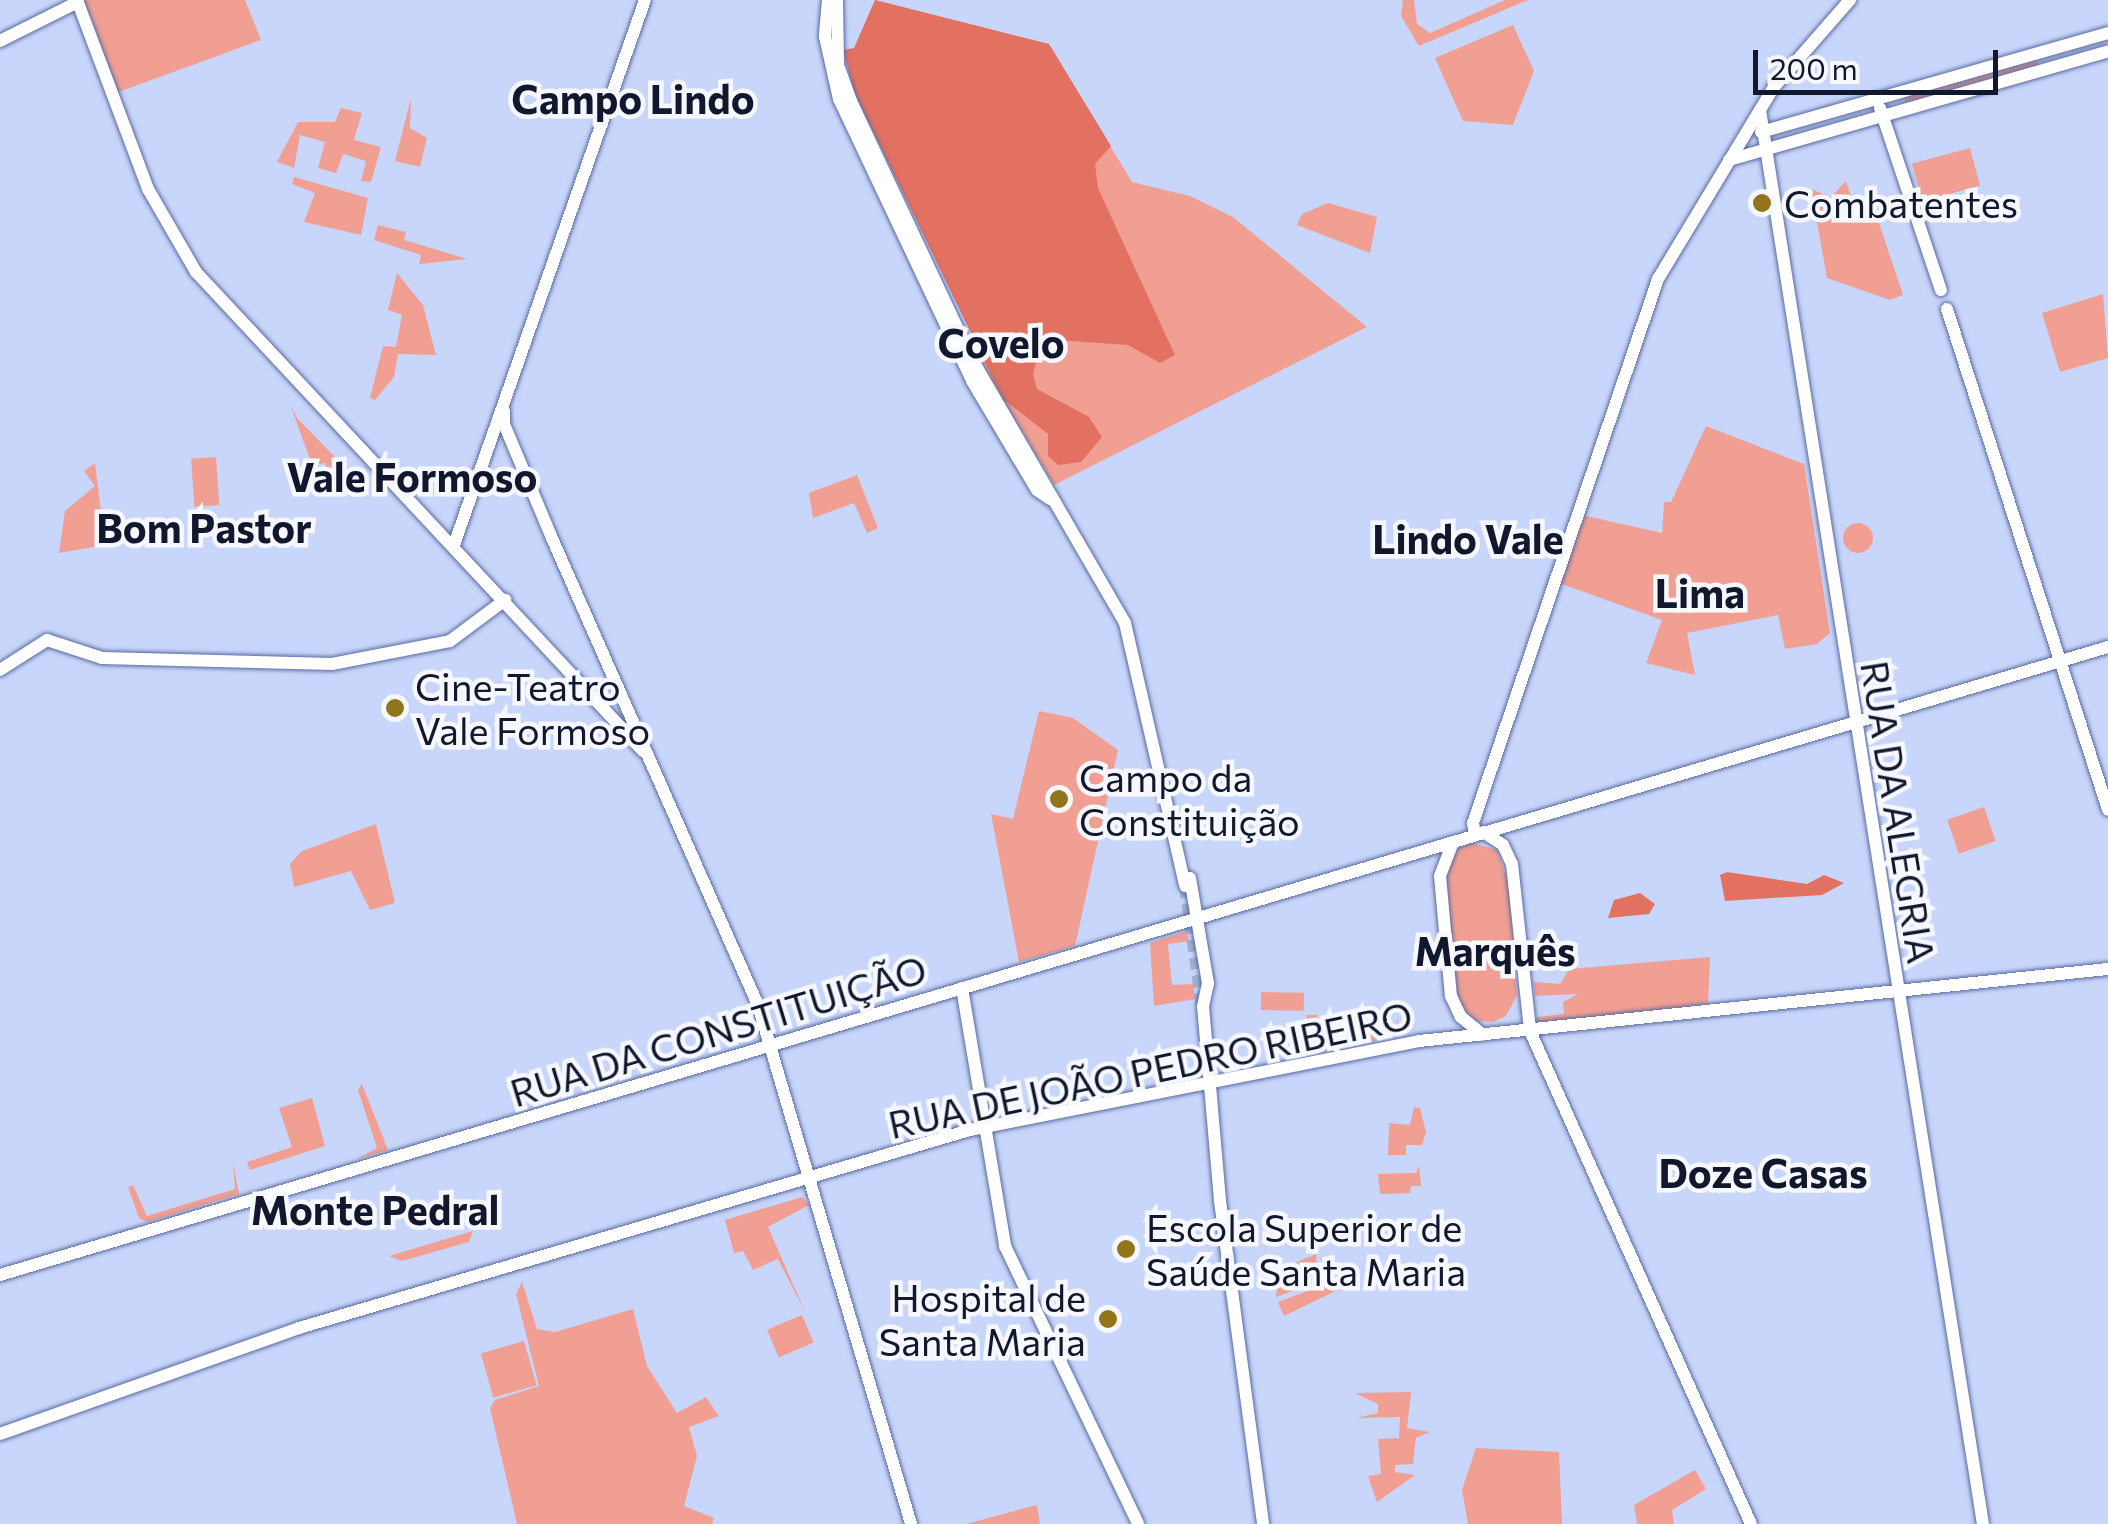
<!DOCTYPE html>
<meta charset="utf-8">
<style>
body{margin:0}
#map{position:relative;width:2108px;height:1524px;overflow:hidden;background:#c9d6fb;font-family:Commissioner,sans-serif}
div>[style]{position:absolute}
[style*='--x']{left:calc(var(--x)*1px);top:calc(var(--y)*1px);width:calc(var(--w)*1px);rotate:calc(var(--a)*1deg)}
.green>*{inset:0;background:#f19f92;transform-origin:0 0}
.round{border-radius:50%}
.forest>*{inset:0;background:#e37162}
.secondary-tunnel>*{height:12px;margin-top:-6px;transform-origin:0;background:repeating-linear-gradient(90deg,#a4b0d2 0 12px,transparent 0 18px)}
.roads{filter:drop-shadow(0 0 2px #586aa1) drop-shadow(0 0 2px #586aa1)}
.secondary>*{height:12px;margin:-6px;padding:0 6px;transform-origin:6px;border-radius:6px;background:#fff}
.dots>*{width:28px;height:28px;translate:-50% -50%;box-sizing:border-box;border:5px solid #f6f8fe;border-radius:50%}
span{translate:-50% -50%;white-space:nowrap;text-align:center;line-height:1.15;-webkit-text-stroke:9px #f6f8fe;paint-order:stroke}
.poi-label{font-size:38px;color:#11182e}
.left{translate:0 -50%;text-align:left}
.right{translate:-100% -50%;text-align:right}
.street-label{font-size:38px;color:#11182e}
.neighbourhood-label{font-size:40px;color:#11182e;font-weight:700}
.scale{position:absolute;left:1753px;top:50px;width:245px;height:45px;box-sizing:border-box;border:5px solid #11182e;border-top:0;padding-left:12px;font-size:30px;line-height:35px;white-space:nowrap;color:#11182e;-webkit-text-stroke:8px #f6f8fe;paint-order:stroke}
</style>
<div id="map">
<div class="green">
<div style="clip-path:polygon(81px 0,245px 0,261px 40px,116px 93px)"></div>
<div style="clip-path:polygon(875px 0,1049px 44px,1132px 182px,1190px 196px,1233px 217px,1367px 327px,1054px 485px,985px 369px)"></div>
<div style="clip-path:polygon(1403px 0,1414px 0,1417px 24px,1430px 33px,1505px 0,1528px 0,1419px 46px,1401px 16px)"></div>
<div style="clip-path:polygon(1513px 25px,1534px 71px,1513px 125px,1463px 121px,1435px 58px)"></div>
<div style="left:2036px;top:57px;width:10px;height:138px;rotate:73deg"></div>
<div style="clip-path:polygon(411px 98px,410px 128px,427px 138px,420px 167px,395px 161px)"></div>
<div style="clip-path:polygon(341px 108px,362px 113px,354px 140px,381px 147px,371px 182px,361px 181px,366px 161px,343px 154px,336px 173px,318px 168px,325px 142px,300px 135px,294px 168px,277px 162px,298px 122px,335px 122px)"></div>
<div style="left:1970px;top:148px;width:39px;height:60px;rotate:75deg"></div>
<div style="clip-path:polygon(294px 177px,368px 198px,361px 235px,304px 222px,315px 193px,292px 184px)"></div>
<div style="clip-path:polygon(1846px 181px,1852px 200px,1861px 198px,1869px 219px,1877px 217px,1903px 295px,1890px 300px,1827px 278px,1811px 189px,1831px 197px)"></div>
<div style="clip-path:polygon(1328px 203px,1377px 217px,1370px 253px,1297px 225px,1302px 214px)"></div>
<div style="clip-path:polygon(378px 225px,406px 232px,404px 240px,467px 259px,419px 264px,421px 255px,374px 240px)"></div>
<div style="clip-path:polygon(397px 273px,423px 305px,436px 355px,398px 354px,394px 377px,375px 400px,370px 398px,383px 346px,396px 347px,402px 315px,388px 310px)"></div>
<div style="clip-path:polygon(2103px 294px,2108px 358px,2060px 372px,2042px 313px)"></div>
<div style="clip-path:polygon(290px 404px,297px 418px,363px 486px,332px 492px,325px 463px,312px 465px)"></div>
<div style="clip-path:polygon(1706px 426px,1804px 464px,1830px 633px,1817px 644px,1785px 649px,1778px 615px,1687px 633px,1695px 675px,1646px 663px,1662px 620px,1559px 583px,1582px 515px,1662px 533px,1664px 502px,1671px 502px)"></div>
<div style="left:216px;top:457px;width:48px;height:25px;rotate:86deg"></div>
<div style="clip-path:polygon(95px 463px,105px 545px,59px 553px,65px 511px,95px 486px,84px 471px)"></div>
<div style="clip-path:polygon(857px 475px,878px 528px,867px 533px,854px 503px,813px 518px,809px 493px)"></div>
<div class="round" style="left:1843px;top:523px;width:30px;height:30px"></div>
<div style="clip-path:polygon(1039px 711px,1073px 718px,1118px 750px,1075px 946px,1019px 962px,991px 814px,1013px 819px)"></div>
<div style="left:1984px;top:807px;width:36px;height:39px;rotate:71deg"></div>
<div style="clip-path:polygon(376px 824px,395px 903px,370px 910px,351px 871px,294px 887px,290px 864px,302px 851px)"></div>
<div style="clip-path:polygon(1472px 843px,1497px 850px,1509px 883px,1517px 995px,1506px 1016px,1493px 1022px,1474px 1021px,1456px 1000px,1446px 869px,1458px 848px)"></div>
<div style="clip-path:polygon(1187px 931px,1189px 941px,1168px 944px,1172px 985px,1193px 984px,1195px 999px,1154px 1006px,1150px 943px)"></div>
<div style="clip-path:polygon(1710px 957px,1708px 1004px,1538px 1024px,1537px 1017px,1564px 1014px,1563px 1002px,1578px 994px,1535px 996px,1534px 982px,1560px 984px,1569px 969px)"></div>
<div style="left:1261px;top:992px;width:43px;height:18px;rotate:1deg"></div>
<div style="clip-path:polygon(1349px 1014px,1360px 1026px,1378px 1014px,1378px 1037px,1396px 1033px,1397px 1017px,1400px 1035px,1317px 1053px,1306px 1015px,1317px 1015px,1317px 1037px,1334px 1045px,1350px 1041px,1344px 1020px)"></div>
<div style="clip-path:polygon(362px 1084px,388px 1150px,357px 1159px,377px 1148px,358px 1090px)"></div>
<div style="clip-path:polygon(312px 1098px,325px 1146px,250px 1170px,247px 1162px,292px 1147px,279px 1108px)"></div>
<div style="clip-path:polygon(1414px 1107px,1420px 1108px,1426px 1132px,1422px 1145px,1406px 1145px,1406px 1155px,1388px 1155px,1389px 1123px,1410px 1125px)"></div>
<div style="clip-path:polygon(233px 1161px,239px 1194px,147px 1222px,139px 1218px,128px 1187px,133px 1185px,147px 1216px,235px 1189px)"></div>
<div style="clip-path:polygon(1419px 1165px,1421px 1186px,1411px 1186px,1410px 1193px,1380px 1194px,1378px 1174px,1416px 1173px)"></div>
<div style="clip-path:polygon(802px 1197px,809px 1205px,768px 1227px,806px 1314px,778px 1259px,753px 1270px,743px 1251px,734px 1253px,725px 1220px)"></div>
<div style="clip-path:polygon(473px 1231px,469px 1242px,402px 1261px,389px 1256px)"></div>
<div style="clip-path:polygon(1316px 1254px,1317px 1267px,1328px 1277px,1276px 1297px,1279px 1270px)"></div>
<div style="clip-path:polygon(1345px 1277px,1348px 1285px,1284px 1316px,1278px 1302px)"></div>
<div style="clip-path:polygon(522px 1282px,537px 1329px,555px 1332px,633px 1309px,647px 1366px,677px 1413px,706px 1397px,719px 1416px,689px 1427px,697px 1456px,684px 1506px,714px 1518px,712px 1524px,517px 1524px,490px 1408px,495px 1400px,539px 1386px,516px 1294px)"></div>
<div style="left:802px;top:1315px;width:30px;height:38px;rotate:67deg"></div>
<div style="left:524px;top:1341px;width:46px;height:45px;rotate:74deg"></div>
<div style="clip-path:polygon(1411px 1392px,1407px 1428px,1430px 1432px,1416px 1438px,1413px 1464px,1395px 1465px,1395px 1472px,1415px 1475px,1377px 1502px,1368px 1476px,1381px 1474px,1378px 1439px,1399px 1438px,1400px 1417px,1356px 1418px,1378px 1413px,1378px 1404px,1355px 1393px)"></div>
<div style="clip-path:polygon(1476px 1448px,1559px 1452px,1562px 1524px,1468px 1524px,1462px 1490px)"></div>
<div style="clip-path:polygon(1695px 1470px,1706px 1489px,1672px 1510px,1674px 1524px,1637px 1524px,1634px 1505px)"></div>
<div style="clip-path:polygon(1037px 1505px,1040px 1524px,966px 1524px)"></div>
</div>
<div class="forest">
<div style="clip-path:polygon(875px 0,1049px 44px,1111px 146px,1095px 164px,1098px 188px,1175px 355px,1160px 363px,1128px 345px,1042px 339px,1033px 374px,1037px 389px,1089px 417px,1102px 437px,1081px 462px,1058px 465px,1048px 456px,1048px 434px,1003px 399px,854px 92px,843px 50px,854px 48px)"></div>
<div style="clip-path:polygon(1727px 872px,1807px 884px,1824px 875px,1844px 883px,1822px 895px,1725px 901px,1720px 875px)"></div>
<div style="clip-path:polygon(1640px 893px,1655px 904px,1649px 914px,1608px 918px,1614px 900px)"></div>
</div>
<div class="secondary-tunnel">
<div style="--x:1185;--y:886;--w:122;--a:82"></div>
</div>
<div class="roads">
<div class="secondary">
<div style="--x:77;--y:0;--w:202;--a:69.4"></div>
<div style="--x:148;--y:189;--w:96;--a:60"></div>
<div style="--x:196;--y:272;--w:655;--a:46.98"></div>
<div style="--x:828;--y:0;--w:37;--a:95"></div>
<div style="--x:825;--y:37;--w:64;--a:77.3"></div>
<div style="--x:839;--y:99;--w:312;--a:64.7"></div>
<div style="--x:972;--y:381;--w:127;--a:59.2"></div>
<div style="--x:1037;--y:490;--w:16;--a:35"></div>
<div style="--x:837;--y:0;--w:65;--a:89.1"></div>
<div style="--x:838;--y:65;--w:38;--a:70"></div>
<div style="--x:851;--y:101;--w:285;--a:64.9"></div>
<div style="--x:972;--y:359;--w:305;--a:59.9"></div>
<div style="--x:1125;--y:623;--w:270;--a:77.1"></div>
<div style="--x:0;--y:41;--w:87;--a:-26.6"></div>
<div style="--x:1880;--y:108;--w:192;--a:71.5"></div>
<div style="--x:1760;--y:110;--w:1431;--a:81.04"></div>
<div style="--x:1761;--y:132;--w:361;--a:-15.9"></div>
<div style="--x:1729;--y:160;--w:394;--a:-16"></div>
<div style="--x:1947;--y:309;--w:526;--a:72.18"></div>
<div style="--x:504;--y:411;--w:13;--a:90"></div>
<div style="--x:504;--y:424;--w:121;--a:67.2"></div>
<div style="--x:551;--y:536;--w:513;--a:66.19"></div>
<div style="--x:758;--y:1005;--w:541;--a:73.57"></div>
<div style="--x:454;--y:545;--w:577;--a:-70.69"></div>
<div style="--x:0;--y:670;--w:56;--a:-32.6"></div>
<div style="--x:47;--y:640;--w:58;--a:18.1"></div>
<div style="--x:102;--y:658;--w:230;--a:1.5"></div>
<div style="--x:332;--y:664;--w:120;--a:-11"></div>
<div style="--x:450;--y:641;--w:69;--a:-36.7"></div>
<div style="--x:1483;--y:832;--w:24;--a:33"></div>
<div style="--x:1503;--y:845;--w:21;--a:65"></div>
<div style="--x:1512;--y:864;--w:168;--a:83.8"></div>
<div style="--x:1530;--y:1031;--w:540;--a:65.85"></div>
<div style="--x:1475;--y:834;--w:11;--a:-100"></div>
<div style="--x:1473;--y:823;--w:575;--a:-71.22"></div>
<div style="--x:1658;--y:279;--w:224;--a:-58.9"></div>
<div style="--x:1774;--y:87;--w:116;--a:-48.9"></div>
<div style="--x:1453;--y:842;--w:36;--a:111"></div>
<div style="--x:1440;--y:876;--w:121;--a:84.8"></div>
<div style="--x:1451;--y:996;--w:23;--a:65"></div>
<div style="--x:1461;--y:1017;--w:28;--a:39"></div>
<div style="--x:1190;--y:878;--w:107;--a:80.3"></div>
<div style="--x:1208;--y:983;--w:24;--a:102"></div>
<div style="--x:1203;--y:1006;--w:196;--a:85"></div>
<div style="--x:1220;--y:1201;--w:326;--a:82.4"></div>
<div style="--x:962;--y:988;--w:262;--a:80.5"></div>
<div style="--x:1005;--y:1246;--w:308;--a:64.4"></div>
<div style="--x:0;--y:1275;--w:2200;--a:-16.59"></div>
<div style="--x:0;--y:1434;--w:317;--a:-19.5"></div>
<div style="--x:299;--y:1328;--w:700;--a:-16.44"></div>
<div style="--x:970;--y:1130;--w:458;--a:-11.2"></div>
<div style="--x:1419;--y:1041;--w:693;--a:-5.97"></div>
</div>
</div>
<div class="dots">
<div style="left:1762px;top:203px;background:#92741b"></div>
<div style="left:395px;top:708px;background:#92741b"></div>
<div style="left:1059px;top:799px;background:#92741b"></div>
<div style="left:1126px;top:1249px;background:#92741b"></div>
<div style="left:1108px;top:1319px;background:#92741b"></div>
</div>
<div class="poi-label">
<span class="left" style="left:1784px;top:203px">Combatentes</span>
<span class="left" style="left:415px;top:708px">Cine-Teatro<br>Vale Formoso</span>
<span class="left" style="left:1079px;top:799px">Campo da<br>Constituição</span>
<span class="left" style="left:1146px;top:1249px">Escola Superior de<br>Saúde Santa Maria</span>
<span class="right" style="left:1086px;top:1319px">Hospital de<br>Santa Maria</span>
</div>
<div class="street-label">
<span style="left:1899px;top:812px;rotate:81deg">RUA DA ALEGRIA</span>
<span style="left:718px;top:1030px;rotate:-17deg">RUA DA CONSTITUIÇÃO</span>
<span style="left:1150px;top:1069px;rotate:-12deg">RUA DE JOÃO PEDRO RIBEIRO</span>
</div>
<div class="neighbourhood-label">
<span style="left:633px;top:98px">Campo Lindo</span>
<span style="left:1001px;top:342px">Covelo</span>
<span style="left:412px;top:476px">Vale Formoso</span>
<span style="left:204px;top:527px">Bom Pastor</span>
<span style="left:1468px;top:538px">Lindo Vale</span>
<span style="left:1700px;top:592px">Lima</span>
<span style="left:1495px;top:950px">Marquês</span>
<span style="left:1763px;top:1172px">Doze Casas</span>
<span style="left:375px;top:1209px">Monte Pedral</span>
</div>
<div class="scale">200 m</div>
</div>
